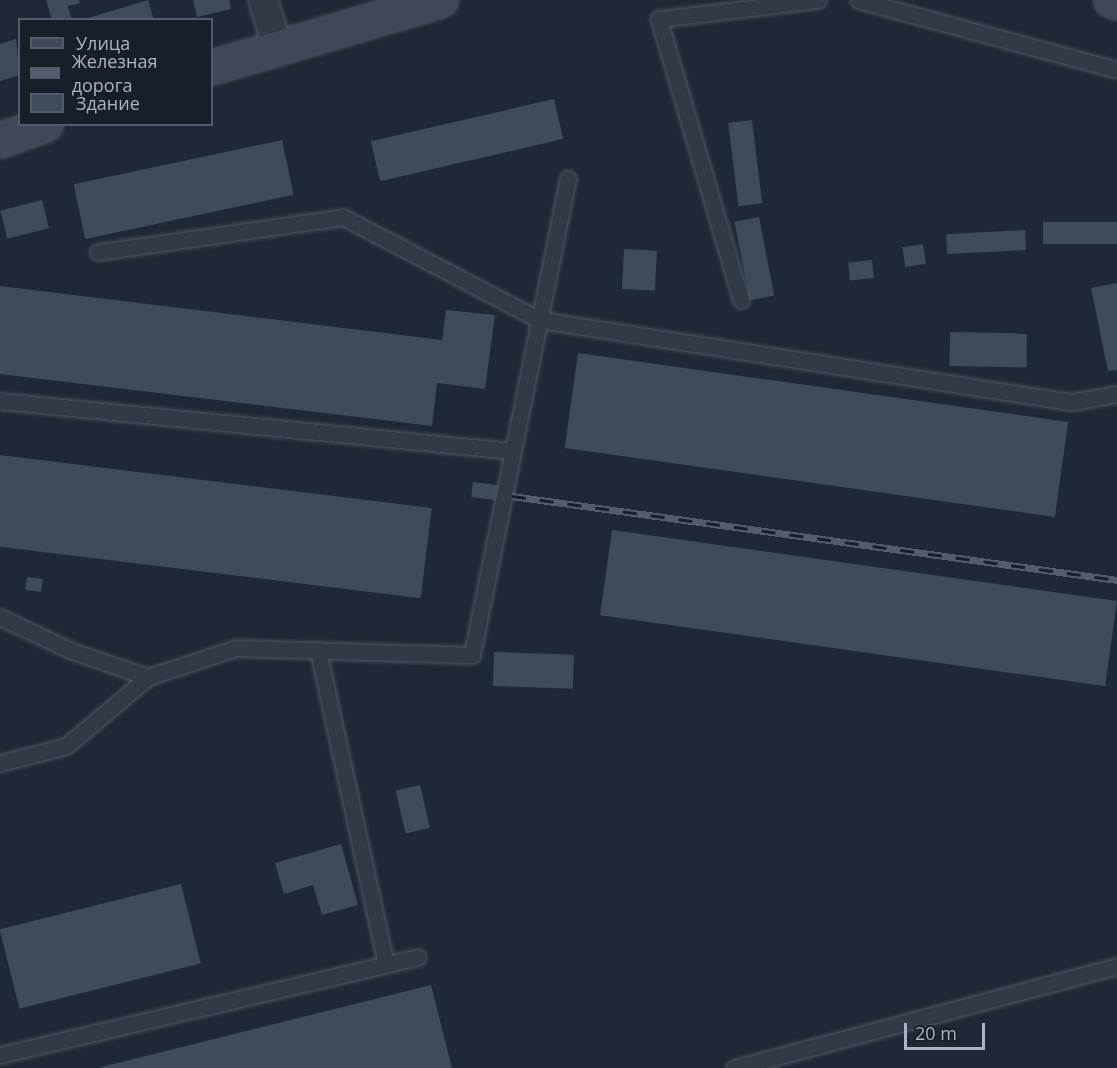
<!DOCTYPE html>
<meta charset="utf-8">
<style>
body{margin:0}
#map{position:relative;width:1117px;height:1068px;overflow:hidden;background:#1e2836;font-family:"Open Sans",sans-serif}
div>[style]{position:absolute}
[style*='--x']{left:calc(var(--x)*1px);top:calc(var(--y)*1px);width:calc(var(--w)*1px);rotate:calc(var(--a)*1deg)}
.building>*{inset:0;background:#3f4a5b;transform-origin:0 0}
.roads{filter:drop-shadow(0 0 2px #4f5765) drop-shadow(0 0 2px #4f5765)}
.lane>*{height:15px;margin:-7.5px;padding:0 7.5px;transform-origin:7.5px;border-radius:7.5px;background:#313a46}
.street>*{height:28px;margin:-14px;padding:0 14px;transform-origin:14px;border-radius:14px;background:#313a46}
.secondary>*{height:33px;margin:-16.5px;padding:0 16.5px;transform-origin:16.5px;border-radius:16.5px;background:#3f4859}
.rail>*{height:7px;margin-top:-3.5px;transform-origin:0;background:repeating-linear-gradient(90deg,#171f2a 0 14px,#535d6e 0 28px);box-sizing:border-box;border-block:2px solid #535d6e}
span{translate:-50% -50%;white-space:nowrap;text-align:center;line-height:1.15;-webkit-text-stroke:6px #171f2a;paint-order:stroke}
.legend{position:absolute;left:18px;top:18px;width:195px;height:108px;box-sizing:border-box;background:#171f2a;border:2px solid #525b68;margin:0;padding:8px 10px;list-style:none;font-size:18px;color:#abb4c4}
.legend li{display:flex;align-items:center;gap:12px;height:30px}
.legend b{width:30px;border:2px solid #525b68}
.scale{position:absolute;left:904px;top:1023px;width:81px;height:27px;box-sizing:border-box;border:3px solid #abb4c4;border-top:0;padding-left:8px;font-size:18px;line-height:21px;white-space:nowrap;color:#abb4c4;-webkit-text-stroke:4px #171f2a;paint-order:stroke}
</style>
<div id="map">
<div class="building">
<div style="clip-path:polygon(46px 0,79px 0,80px 3px,68px 6px,72px 20px,52px 20px)"></div>
<div style="clip-path:polygon(148px 0,154px 20px,85px 20px,85px 19px)"></div>
<div style="clip-path:polygon(193px 0,229px 0,231px 9px,197px 17px)"></div>
<div style="clip-path:polygon(16px 39px,20px 75px,0 81px,0 44px)"></div>
<div style="left:554px;top:99px;width:41px;height:188px;rotate:77deg"></div>
<div style="left:752px;top:120px;width:84px;height:24px;rotate:83deg"></div>
<div style="left:282px;top:140px;width:56px;height:213px;rotate:78deg"></div>
<div style="left:42px;top:200px;width:29px;height:43px;rotate:76deg"></div>
<div style="left:759px;top:217px;width:80px;height:25px;rotate:79deg"></div>
<div style="left:1117px;top:222px;width:22px;height:74px;rotate:90deg"></div>
<div style="left:1025px;top:230px;width:20px;height:79px;rotate:87deg"></div>
<div style="left:923px;top:244px;width:20px;height:21px;rotate:81deg"></div>
<div style="left:624px;top:249px;width:33px;height:40px;rotate:3deg"></div>
<div style="left:872px;top:260px;width:18px;height:24px;rotate:84deg"></div>
<div style="clip-path:polygon(1117px 283px,1117px 370px,1108px 371px,1091px 288px)"></div>
<div style="clip-path:polygon(0 286px,442px 340px,446px 310px,495px 315px,485px 389px,437px 383px,432px 426px,0 374px)"></div>
<div style="left:950px;top:332px;width:77px;height:34px;rotate:1deg"></div>
<div style="left:578px;top:353px;width:495px;height:96px;rotate:8deg"></div>
<div style="left:0;top:455px;width:435px;height:91px;rotate:7deg"></div>
<div style="left:473px;top:482px;width:40px;height:15px;rotate:7deg"></div>
<div style="left:612px;top:530px;width:510px;height:86px;rotate:8deg"></div>
<div style="left:27px;top:577px;width:16px;height:13px;rotate:7deg"></div>
<div style="left:494px;top:652px;width:80px;height:34px;rotate:2deg"></div>
<div style="left:420px;top:785px;width:44px;height:25px;rotate:77deg"></div>
<div style="clip-path:polygon(341px 844px,358px 905px,322px 915px,313px 885px,284px 894px,275px 863px)"></div>
<div style="left:181px;top:884px;width:82px;height:187px;rotate:76deg"></div>
<div style="clip-path:polygon(431px 985px,452px 1068px,101px 1068px,101px 1067px)"></div>
</div>
<div class="roads">
<div class="lane">
<div style="--x:858;--y:0;--w:268;--a:15.1"></div>
<div style="--x:98;--y:252;--w:247;--a:-8.1"></div>
<div style="--x:343;--y:217;--w:222;--a:27.6"></div>
<div style="--x:540;--y:320;--w:537;--a:8.78"></div>
<div style="--x:1071;--y:402;--w:47;--a:-9.9"></div>
<div style="--x:741;--y:300;--w:293;--a:-106.3"></div>
<div style="--x:659;--y:19;--w:160;--a:-6.8"></div>
<div style="--x:0;--y:401;--w:515;--a:5.57"></div>
<div style="--x:513;--y:451;--w:208;--a:101.4"></div>
<div style="--x:472;--y:655;--w:236;--a:-178.3"></div>
<div style="--x:236;--y:648;--w:93;--a:161.8"></div>
<div style="--x:148;--y:677;--w:107;--a:139.9"></div>
<div style="--x:66;--y:746;--w:68;--a:165.6"></div>
<div style="--x:513;--y:451;--w:278;--a:-78.6"></div>
<div style="--x:0;--y:617;--w:80;--a:25.3"></div>
<div style="--x:72;--y:651;--w:80;--a:18.9"></div>
<div style="--x:318;--y:650;--w:322;--a:77.8"></div>
<div style="--x:0;--y:1055;--w:429;--a:-13.2"></div>
<div style="--x:734;--y:1068;--w:396;--a:-14.9"></div>
</div>
<div class="street">
<div style="--x:263;--y:0;--w:47;--a:72.7"></div>
</div>
<div class="secondary">
<div style="--x:1111;--y:0;--w:6;--a:18"></div>
<div style="--x:212;--y:67;--w:238;--a:-16.4"></div>
<div style="--x:0;--y:140;--w:48;--a:-19.6"></div>
</div>
</div>
<div class="rail">
<div style="--x:512;--y:496;--w:611;--a:7.9"></div>
</div>
<ul class="legend">
<li><b style="height:8px;background:#3f4859"></b>Улица</li>
<li><b style="height:8px;background:#535d6e"></b>Железная дорога</li>
<li><b style="height:16px;background:#3f4a5b"></b>Здание</li>
</ul>
<div class="scale">20 m</div>
</div>
